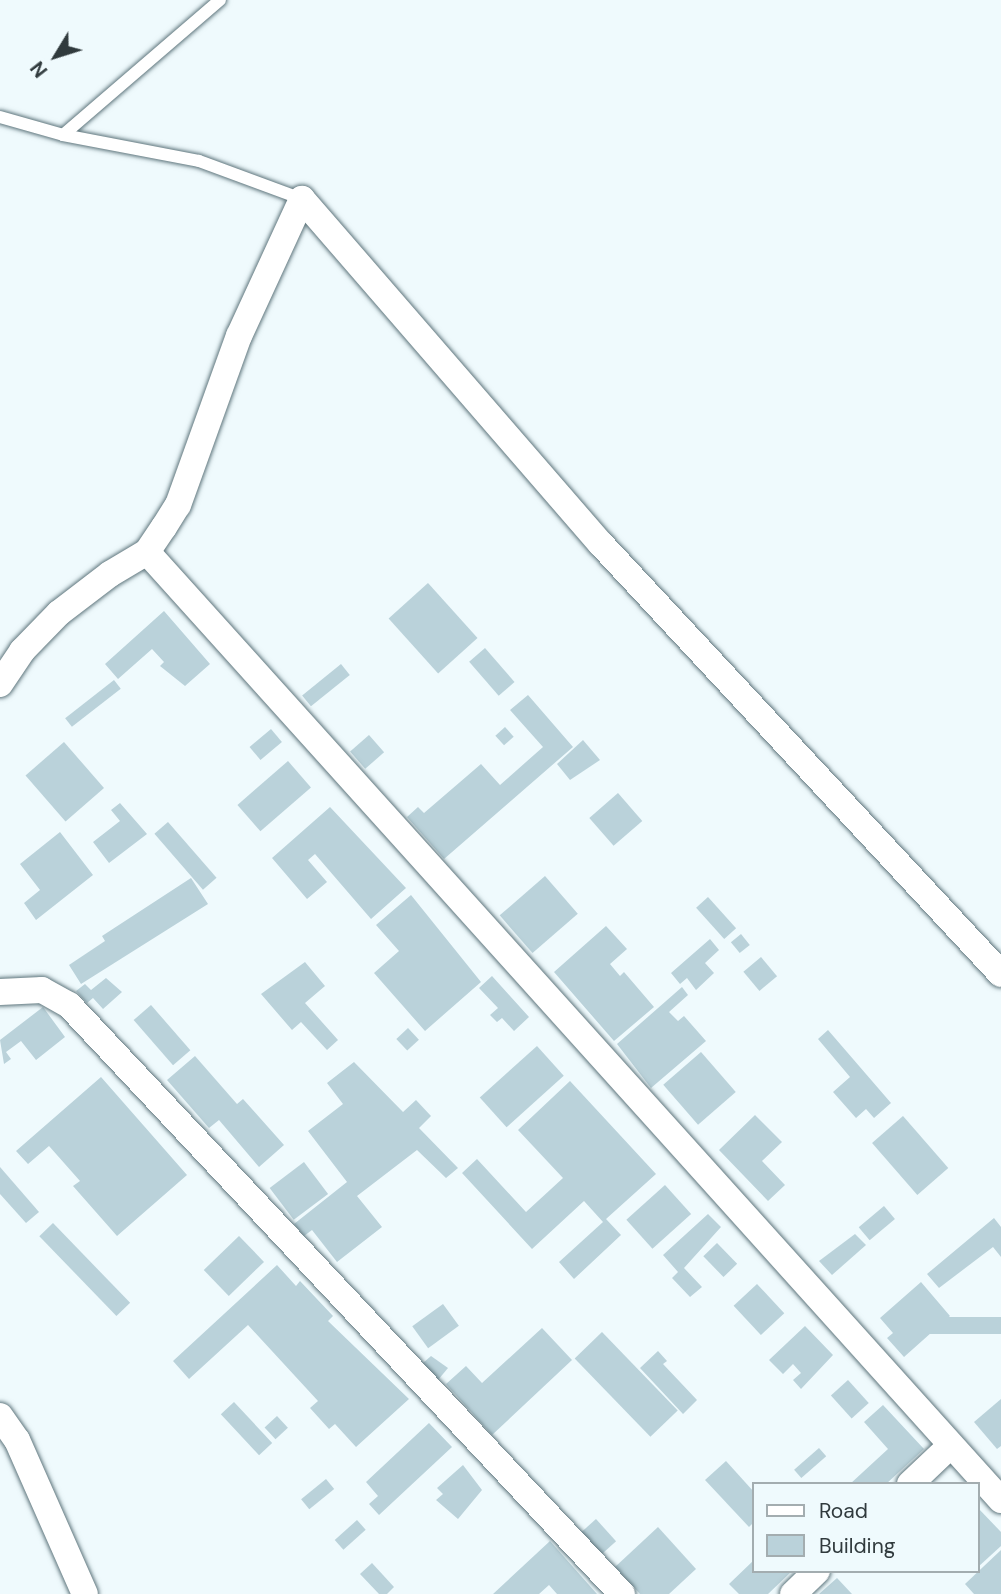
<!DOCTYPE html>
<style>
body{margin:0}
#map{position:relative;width:1001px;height:1594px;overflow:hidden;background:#effafd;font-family:"DM Sans",sans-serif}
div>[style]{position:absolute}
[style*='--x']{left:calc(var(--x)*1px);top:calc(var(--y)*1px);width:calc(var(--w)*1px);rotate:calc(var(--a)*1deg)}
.building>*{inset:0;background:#bad2da;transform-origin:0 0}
.roads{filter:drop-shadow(0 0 2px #5f767d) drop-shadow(0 0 2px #5f767d)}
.service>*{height:12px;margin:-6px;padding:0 6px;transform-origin:6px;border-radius:6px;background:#fff}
.minor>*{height:26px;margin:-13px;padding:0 13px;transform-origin:13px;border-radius:13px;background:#fff}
span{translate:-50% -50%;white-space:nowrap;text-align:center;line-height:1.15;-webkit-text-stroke:5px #effafd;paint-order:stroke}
.legend{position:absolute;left:752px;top:1482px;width:228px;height:91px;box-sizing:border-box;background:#effafd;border:2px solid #a3adb0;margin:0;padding:9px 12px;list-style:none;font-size:21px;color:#303a3d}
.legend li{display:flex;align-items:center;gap:14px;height:35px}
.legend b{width:35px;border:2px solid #a3adb0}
.north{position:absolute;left:21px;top:21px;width:70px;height:70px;-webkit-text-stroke:5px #effafd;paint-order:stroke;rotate:232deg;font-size:19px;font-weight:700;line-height:28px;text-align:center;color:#303a3d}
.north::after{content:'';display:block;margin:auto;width:24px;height:32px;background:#303a3d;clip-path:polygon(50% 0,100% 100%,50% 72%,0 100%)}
</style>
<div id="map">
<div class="building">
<div style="left:428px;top:583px;width:74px;height:53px;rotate:48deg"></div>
<div style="clip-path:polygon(164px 611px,210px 664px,185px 686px,160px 666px,164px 662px,152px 649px,118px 679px,105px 664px)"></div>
<div style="left:485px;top:648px;width:45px;height:21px;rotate:49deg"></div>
<div style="left:341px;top:664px;width:14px;height:50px;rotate:51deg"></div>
<div style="left:114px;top:680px;width:11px;height:62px;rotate:52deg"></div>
<div style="clip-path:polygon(528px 695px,573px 747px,444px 859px,407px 817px,418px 807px,424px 813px,481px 764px,500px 785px,543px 747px,510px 710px)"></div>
<div style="left:505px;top:727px;width:13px;height:13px;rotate:48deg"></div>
<div style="left:271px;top:729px;width:17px;height:28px;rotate:50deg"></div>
<div style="left:369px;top:735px;width:23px;height:25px;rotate:49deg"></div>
<div style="clip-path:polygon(583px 740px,600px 760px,570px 780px,557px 764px)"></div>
<div style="left:64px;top:742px;width:61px;height:51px;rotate:49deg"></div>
<div style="left:288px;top:761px;width:35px;height:67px;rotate:49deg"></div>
<div style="left:618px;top:793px;width:37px;height:38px;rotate:49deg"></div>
<div style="clip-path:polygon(120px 803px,147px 834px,109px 863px,93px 842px,120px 821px,111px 810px)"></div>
<div style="clip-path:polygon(330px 807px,406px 888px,371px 919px,315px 854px,308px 860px,327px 882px,307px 899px,272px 858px)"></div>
<div style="left:168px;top:822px;width:74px;height:18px;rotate:49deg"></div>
<div style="clip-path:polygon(60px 832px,93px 875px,36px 920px,24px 903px,40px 890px,20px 864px)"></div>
<div style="left:545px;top:876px;width:50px;height:60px;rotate:49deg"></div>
<div style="clip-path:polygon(191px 878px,208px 904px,81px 984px,69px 965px,105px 941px,102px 936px)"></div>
<div style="clip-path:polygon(411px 895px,481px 982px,425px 1031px,374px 973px,399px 951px,376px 925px)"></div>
<div style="left:708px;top:897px;width:42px;height:16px;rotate:48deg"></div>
<div style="clip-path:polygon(606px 926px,627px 949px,610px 964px,620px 976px,624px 972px,654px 1007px,614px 1041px,554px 972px)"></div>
<div style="left:741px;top:934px;width:14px;height:13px;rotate:51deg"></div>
<div style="clip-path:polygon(710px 939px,719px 950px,705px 963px,714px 973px,696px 990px,687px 978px,680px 984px,671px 973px)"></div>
<div style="left:761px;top:957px;width:25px;height:23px;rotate:50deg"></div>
<div style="clip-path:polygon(305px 962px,325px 986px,305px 1003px,338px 1040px,327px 1050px,301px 1022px,292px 1030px,261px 994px)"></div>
<div style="clip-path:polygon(492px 976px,529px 1017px,514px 1031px,502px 1018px,497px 1022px,490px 1015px,498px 1008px,479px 988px)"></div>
<div style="clip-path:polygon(106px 978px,122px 992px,103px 1009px,93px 998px,87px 1003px,76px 991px,85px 984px,91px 990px)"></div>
<div style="clip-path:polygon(682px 987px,688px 995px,669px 1012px,678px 1021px,684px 1016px,706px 1041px,651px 1088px,617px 1044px)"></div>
<div style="left:151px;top:1005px;width:60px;height:23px;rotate:49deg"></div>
<div style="clip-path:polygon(43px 1007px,65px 1037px,36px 1060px,21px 1041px,6px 1052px,11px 1059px,4px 1064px,0 1040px)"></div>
<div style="left:408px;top:1028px;width:16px;height:16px;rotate:47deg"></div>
<div style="clip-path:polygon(828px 1030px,891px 1103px,874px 1118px,866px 1109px,856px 1118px,833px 1092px,850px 1077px,818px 1039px)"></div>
<div style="left:537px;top:1046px;width:40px;height:77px;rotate:48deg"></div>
<div style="left:701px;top:1052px;width:53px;height:50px;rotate:49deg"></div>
<div style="clip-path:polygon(195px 1056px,237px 1104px,243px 1099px,284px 1145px,259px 1167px,219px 1120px,209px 1128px,167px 1080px)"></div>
<div style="clip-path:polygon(354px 1062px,403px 1112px,416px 1100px,431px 1116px,419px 1128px,458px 1168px,446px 1178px,417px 1150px,357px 1196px,382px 1227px,337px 1262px,312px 1230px,304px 1236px,294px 1224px,347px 1182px,308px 1131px,343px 1104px,327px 1083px)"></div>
<div style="clip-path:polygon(101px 1077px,187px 1175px,117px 1236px,73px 1186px,80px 1181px,49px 1146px,28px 1164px,16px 1151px)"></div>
<div style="clip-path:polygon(570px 1081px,656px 1174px,606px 1219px,621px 1235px,574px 1279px,559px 1262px,603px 1222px,584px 1201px,532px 1249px,462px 1173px,477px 1159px,526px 1212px,563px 1178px,518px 1130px)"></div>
<div style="clip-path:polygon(755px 1115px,782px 1142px,762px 1161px,785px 1185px,768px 1201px,719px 1150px)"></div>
<div style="left:903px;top:1116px;width:69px;height:41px;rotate:49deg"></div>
<div style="left:304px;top:1162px;width:40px;height:43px;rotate:53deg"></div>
<div style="clip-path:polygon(0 1167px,39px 1212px,26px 1223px,0 1194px)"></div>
<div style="left:665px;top:1185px;width:39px;height:52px;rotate:48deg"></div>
<div style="left:884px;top:1206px;width:17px;height:33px;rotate:50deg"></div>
<div style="clip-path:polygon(708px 1214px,721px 1227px,684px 1268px,702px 1287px,690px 1297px,672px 1278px,678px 1272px,663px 1255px)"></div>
<div style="clip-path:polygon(994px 1218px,1001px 1227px,1001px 1257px,993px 1247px,939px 1288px,927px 1274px)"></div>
<div style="left:53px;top:1223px;width:111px;height:19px;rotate:46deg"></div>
<div style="clip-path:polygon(855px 1234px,866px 1245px,832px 1275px,819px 1261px)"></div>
<div style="left:239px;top:1236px;width:36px;height:49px;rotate:46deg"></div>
<div style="left:717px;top:1243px;width:29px;height:19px;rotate:46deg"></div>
<div style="clip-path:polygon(277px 1265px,296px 1286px,300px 1281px,333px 1316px,328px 1321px,409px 1399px,356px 1447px,335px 1424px,329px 1429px,310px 1408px,318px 1401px,248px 1325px,189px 1379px,173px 1361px)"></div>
<div style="clip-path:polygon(921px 1282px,950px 1316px,904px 1357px,887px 1338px,893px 1333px,880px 1318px)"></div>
<div style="left:757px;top:1284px;width:40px;height:32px;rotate:47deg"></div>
<div style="left:443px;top:1304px;width:27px;height:38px;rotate:54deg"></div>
<div style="left:1001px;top:1317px;width:17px;height:98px;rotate:90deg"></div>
<div style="clip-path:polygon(805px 1326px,833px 1355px,801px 1389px,793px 1380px,801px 1373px,793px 1364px,783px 1374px,769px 1360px)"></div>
<div style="clip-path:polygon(542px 1328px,572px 1360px,492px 1435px,446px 1384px,466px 1366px,482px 1383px)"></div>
<div style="left:602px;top:1332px;width:109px;height:38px;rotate:46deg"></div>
<div style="clip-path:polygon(658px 1351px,667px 1361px,663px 1364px,697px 1400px,683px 1414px,640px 1368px)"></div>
<div style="clip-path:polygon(431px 1356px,448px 1368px,438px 1380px,423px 1363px)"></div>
<div style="left:848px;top:1380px;width:31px;height:23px;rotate:48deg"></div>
<div style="clip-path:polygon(1001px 1399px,1001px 1446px,997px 1449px,974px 1422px)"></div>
<div style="left:234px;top:1402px;width:56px;height:18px;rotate:47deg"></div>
<div style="clip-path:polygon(883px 1405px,924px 1449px,886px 1484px,850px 1484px,888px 1449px,864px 1422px)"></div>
<div style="left:277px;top:1416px;width:16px;height:17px;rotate:47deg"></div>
<div style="clip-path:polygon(429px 1423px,452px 1447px,379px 1515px,369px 1504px,378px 1496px,366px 1482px)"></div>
<div style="left:819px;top:1448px;width:11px;height:33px;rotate:49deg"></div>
<div style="clip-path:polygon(726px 1461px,754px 1492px,754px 1522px,749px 1527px,705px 1480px)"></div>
<div style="clip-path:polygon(463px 1465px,482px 1490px,458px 1519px,436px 1500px,443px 1494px,437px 1488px)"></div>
<div style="left:326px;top:1479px;width:13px;height:32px;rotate:51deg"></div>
<div style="clip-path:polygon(978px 1508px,1001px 1532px,1001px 1546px,978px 1567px)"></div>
<div style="left:596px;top:1519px;width:30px;height:21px;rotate:48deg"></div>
<div style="left:357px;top:1520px;width:13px;height:30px;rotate:48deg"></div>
<div style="clip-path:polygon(658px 1527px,696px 1569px,669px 1594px,640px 1594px,615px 1567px)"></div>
<div style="clip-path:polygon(550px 1541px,597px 1594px,557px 1594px,549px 1585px,539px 1594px,493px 1594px)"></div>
<div style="clip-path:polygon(1001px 1550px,1001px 1594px,974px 1594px,965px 1584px)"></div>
<div style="clip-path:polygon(754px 1560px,754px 1571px,792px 1571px,768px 1594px,739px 1594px,729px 1584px)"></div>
<div style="clip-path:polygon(372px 1563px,394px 1587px,387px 1594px,379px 1594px,360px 1574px)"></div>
<div style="clip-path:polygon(837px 1578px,852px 1594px,819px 1594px)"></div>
</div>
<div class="roads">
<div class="service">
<div style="--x:0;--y:117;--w:66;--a:15.9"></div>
<div style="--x:63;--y:135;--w:138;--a:10.8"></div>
<div style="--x:199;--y:161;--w:110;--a:20.3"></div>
<div style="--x:63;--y:135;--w:207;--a:-40.7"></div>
</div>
<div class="minor">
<div style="--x:147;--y:552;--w:1276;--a:47.99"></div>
<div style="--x:0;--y:684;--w:40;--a:-56"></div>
<div style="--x:22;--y:651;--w:53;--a:-45.8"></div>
<div style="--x:59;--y:613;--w:64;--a:-37.4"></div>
<div style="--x:110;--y:574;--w:43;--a:-30.7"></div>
<div style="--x:147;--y:552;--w:30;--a:-56"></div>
<div style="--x:164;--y:527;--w:26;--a:-58"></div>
<div style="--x:178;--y:505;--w:180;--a:-70.2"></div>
<div style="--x:239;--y:336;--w:151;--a:-65.3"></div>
<div style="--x:302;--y:199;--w:457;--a:49.1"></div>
<div style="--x:601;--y:544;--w:587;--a:47.07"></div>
<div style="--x:0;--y:992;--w:42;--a:-2.7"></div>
<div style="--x:42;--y:990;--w:31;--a:29"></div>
<div style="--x:69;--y:1005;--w:808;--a:46.81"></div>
<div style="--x:0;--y:1416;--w:29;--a:55"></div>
<div style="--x:17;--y:1440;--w:168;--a:66.2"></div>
<div style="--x:910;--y:1484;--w:55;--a:-43.5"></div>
<div style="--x:793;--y:1594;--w:33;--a:-44"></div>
</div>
</div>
<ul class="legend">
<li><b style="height:9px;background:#fff"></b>Road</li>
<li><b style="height:19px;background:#bad2da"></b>Building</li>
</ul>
<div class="north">N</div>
</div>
